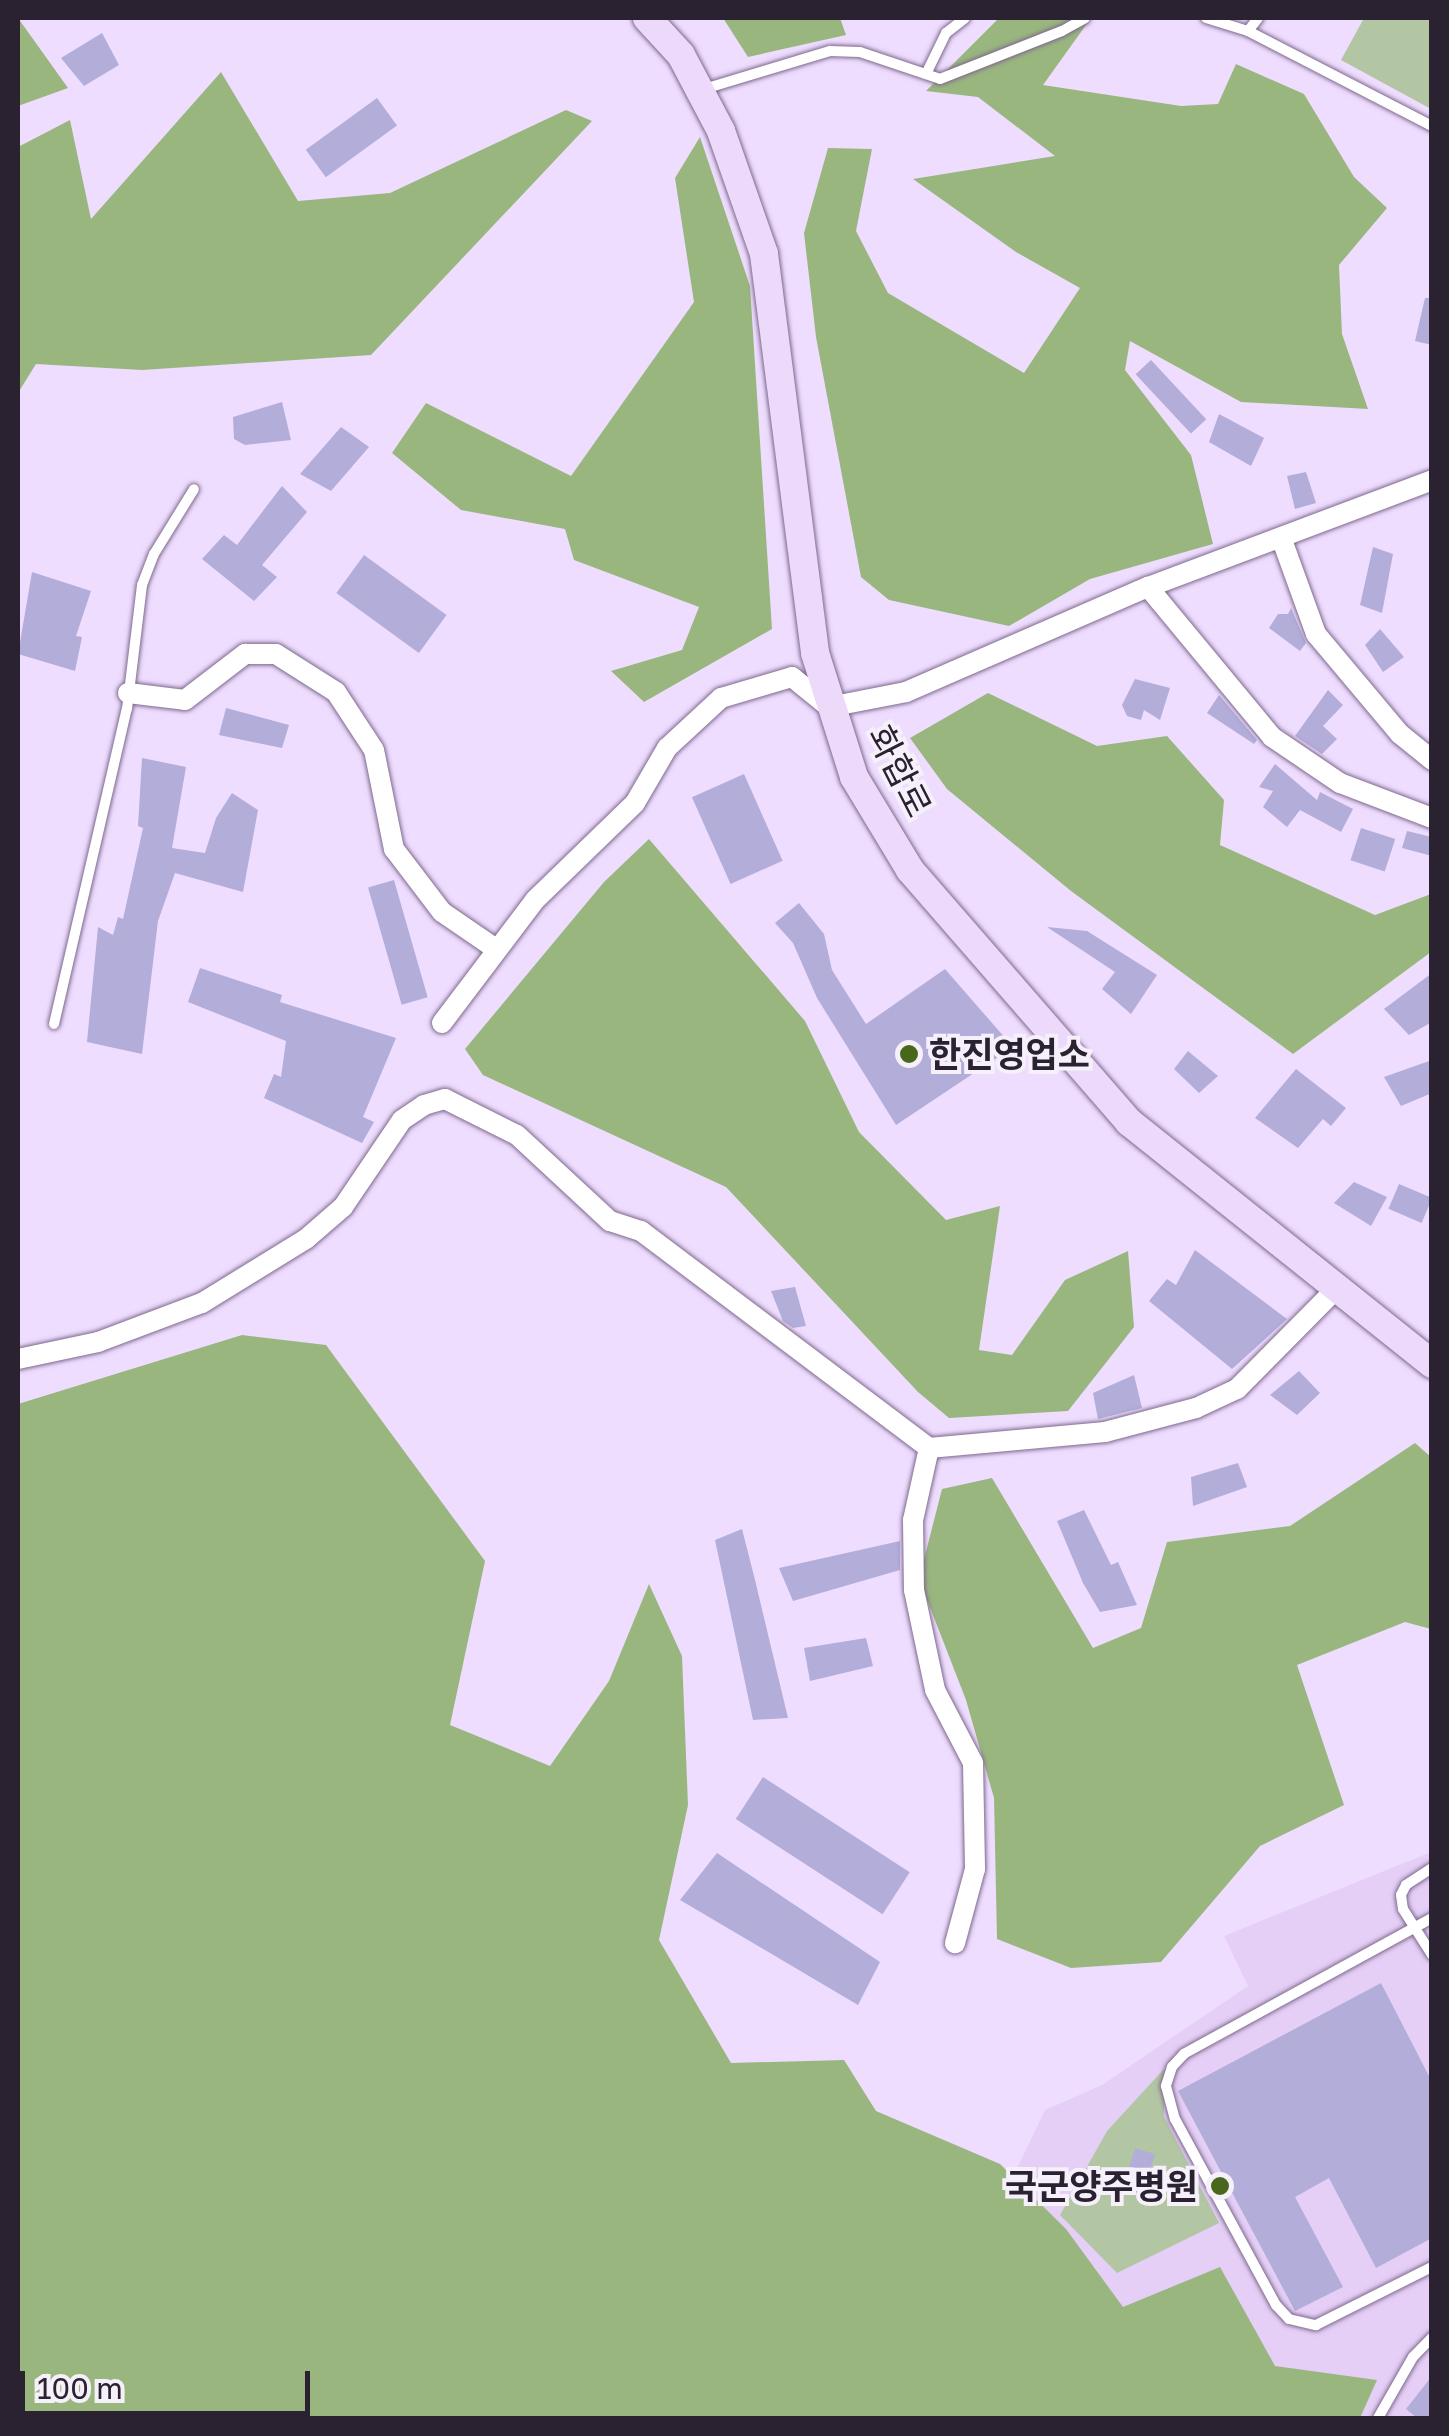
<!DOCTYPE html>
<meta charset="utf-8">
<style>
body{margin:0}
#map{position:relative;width:1449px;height:2436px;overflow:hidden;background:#efddff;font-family:"Golos Text","Noto Sans KR",sans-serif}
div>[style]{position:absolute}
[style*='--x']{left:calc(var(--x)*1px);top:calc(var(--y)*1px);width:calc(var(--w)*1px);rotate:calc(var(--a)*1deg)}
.built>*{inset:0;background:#e5cff6}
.green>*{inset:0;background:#b3c6a3}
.forest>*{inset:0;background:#9ab67f}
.building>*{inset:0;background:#b2add9;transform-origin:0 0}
.roads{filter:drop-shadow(0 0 2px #7e698e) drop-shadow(0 0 2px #7e698e)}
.lane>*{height:10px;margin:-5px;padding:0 5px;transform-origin:5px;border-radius:5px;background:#fff}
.street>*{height:20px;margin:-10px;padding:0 10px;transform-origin:10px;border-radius:10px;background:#fff}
.secondary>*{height:28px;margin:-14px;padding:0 14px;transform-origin:14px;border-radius:14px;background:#eddafa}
.dots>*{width:28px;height:28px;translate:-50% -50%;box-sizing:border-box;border:5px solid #f5f0f9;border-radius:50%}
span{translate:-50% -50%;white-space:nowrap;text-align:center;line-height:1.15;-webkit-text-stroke:8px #f5f0f9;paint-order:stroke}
.street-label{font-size:35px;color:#2a2131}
.poi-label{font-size:35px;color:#2a2131;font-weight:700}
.left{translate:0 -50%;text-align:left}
.right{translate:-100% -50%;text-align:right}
.frame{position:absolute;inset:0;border:20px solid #2a2131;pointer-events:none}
.scale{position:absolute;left:20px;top:2371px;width:290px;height:45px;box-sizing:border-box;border:5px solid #2a2131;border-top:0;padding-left:12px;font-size:30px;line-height:35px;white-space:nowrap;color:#2a2131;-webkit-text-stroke:8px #f5f0f9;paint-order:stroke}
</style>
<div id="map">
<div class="built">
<div style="clip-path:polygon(1431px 1852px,1431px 2418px,873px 2418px,972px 2262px,1045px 2110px,1102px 2085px,1248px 1986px,1224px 1936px)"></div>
</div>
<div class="green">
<div style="clip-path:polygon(1364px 18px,1431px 18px,1431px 109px,1341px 60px)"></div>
<div style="clip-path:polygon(1164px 2069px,1164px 2117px,1219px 2223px,1117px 2273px,1060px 2215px,1107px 2131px)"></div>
</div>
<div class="forest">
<div style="clip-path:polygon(18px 18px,68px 88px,18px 106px)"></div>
<div style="clip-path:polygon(723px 18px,840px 18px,846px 35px,748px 57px)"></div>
<div style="clip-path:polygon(999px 18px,1091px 18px,1043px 85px,1181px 106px,1218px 104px,1236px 64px,1304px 94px,1354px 177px,1387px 208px,1339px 265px,1342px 334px,1368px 409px,1241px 402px,1130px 341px,1125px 370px,1191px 455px,1213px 544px,1090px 579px,1009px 626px,889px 600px,861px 577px,816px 337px,804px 233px,828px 148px,872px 149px,856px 231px,888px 293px,1024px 373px,1080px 288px,1016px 252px,913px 179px,1055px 156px,978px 97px,926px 91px)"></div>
<div style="clip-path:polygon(221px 72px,298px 201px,390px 193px,566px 110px,592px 121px,371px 355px,142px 370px,36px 364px,18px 393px,18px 147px,70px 120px,91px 219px)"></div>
<div style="clip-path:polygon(700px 137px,750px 286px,772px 629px,644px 702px,611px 671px,682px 650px,699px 607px,574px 560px,565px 529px,461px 510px,392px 453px,426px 403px,571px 476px,694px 302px,675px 178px)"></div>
<div style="clip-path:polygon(988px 693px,1097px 746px,1167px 736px,1224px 800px,1220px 845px,1375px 915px,1431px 894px,1431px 952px,1293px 1054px,1071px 891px,947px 789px,910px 738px)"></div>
<div style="clip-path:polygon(649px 839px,805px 1021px,859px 1132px,946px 1220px,1000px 1206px,979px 1350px,1012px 1355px,1065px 1280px,1128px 1251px,1134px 1327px,1068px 1411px,949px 1418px,918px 1392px,726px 1187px,483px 1075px,465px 1049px,604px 882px)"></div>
<div style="clip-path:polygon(242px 1335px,326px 1345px,485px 1561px,450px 1725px,550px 1766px,609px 1681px,649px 1584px,682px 1656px,688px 1805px,659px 1940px,731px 2063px,844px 2060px,876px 2111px,1000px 2164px,1066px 2229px,1123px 2307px,1220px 2267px,1275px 2366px,1377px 2380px,1360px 2418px,18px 2418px,18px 1404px)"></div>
<div style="clip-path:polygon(1415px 1443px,1431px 1457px,1431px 1629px,1405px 1622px,1297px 1665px,1344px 1805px,1260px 1846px,1161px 1962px,1071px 1968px,997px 1939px,994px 1798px,966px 1700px,919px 1579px,942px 1489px,992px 1478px,1093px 1648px,1141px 1628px,1167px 1542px,1290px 1526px)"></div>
</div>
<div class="building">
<div style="clip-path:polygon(102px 33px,119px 65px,84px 86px,61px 58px)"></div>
<div style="left:377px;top:98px;width:34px;height:88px;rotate:54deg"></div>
<div style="clip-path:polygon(1425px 298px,1432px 298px,1432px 345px,1415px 341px)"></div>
<div style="left:1151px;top:360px;width:81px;height:21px;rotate:47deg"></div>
<div style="clip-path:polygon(282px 402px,291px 440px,245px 445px,234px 439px,233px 417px)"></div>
<div style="clip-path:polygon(1219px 414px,1264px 438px,1251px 466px,1209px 442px)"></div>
<div style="clip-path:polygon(341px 427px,369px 447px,331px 491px,300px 474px)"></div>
<div style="clip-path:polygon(1306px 472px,1316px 503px,1295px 509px,1287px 476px)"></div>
<div style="clip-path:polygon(282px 486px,307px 512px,262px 565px,277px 577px,254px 601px,202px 559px,224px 535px,237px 545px)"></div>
<div style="clip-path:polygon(1373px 547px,1393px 554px,1382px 613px,1360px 605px)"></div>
<div style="left:364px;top:555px;width:102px;height:47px;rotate:36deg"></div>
<div style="clip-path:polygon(32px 572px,91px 591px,76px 636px,82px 637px,75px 671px,18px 654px)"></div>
<div style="clip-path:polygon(1291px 608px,1306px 643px,1300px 651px,1269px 628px,1278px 614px,1288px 614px)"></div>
<div style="clip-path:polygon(1380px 629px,1404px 657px,1383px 672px,1365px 645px)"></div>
<div style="clip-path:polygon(1135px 679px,1170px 688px,1160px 720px,1144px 710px,1141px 720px,1127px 716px,1122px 705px)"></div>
<div style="clip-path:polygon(1328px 690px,1343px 705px,1323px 726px,1337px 739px,1322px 754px,1295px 736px)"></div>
<div style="clip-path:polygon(1219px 695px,1257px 740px,1254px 744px,1207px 713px)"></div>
<div style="clip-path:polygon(226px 708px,289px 725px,282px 748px,219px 735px)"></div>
<div style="clip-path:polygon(142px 758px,186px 767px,172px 848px,205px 853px,216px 818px,232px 793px,258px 810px,243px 892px,175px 873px,158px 921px,142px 1054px,87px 1042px,98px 927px,113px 935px,118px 917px,123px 919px,143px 828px,138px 826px)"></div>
<div style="clip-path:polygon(1275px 764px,1317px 800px,1320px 792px,1353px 809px,1341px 832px,1300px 810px,1287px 827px,1263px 807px,1273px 791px,1259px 787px)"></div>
<div style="left:744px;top:774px;width:95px;height:57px;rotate:66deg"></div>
<div style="left:1361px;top:828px;width:36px;height:34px;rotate:18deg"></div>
<div style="clip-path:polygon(1407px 831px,1432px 837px,1432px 856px,1402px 848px)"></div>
<div style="left:394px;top:880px;width:122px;height:27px;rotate:74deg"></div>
<div style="clip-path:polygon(799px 903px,824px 934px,832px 970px,866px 1024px,945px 969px,1013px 1047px,896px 1125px,817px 998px,793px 943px,775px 923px)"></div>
<div style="clip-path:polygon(1047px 927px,1087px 931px,1157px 975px,1131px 1014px,1102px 989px,1115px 972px)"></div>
<div style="clip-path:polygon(200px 968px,282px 995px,280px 1002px,396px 1038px,363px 1117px,374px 1122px,362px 1143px,264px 1098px,274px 1074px,281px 1077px,286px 1041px,188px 1002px)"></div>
<div style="clip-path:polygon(1432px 973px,1432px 1022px,1409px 1035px,1384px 1009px)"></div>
<div style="clip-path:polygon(1188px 1051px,1218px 1076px,1199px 1093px,1174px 1069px)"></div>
<div style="clip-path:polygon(1432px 1060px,1432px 1093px,1401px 1106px,1384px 1077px)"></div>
<div style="clip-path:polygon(1296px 1069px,1346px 1108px,1331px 1126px,1323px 1119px,1298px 1148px,1255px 1118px)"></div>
<div style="clip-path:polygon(1354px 1182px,1387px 1197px,1371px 1226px,1334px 1203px)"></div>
<div style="left:1399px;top:1184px;width:36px;height:27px;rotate:23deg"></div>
<div style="clip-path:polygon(1195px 1250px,1287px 1319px,1232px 1369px,1149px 1301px,1167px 1279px,1176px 1285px)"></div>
<div style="clip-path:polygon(795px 1287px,806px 1326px,793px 1328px,783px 1321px,771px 1291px)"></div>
<div style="clip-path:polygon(1299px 1371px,1320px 1393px,1297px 1415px,1270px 1395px)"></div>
<div style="clip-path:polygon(1134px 1375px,1142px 1408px,1098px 1419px,1093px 1393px)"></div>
<div style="clip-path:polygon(1238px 1463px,1247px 1487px,1193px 1506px,1191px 1477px)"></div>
<div style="clip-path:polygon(1084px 1510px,1111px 1565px,1118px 1562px,1137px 1605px,1100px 1612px,1083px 1583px,1057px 1521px)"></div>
<div style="clip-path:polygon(742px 1529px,755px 1580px,788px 1718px,753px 1720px,715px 1540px)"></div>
<div style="clip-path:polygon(900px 1541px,900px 1570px,793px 1601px,779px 1568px)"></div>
<div style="clip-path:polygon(866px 1638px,873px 1666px,810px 1681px,804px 1648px)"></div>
<div style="left:763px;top:1777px;width:175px;height:50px;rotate:33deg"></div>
<div style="clip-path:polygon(717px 1853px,880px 1962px,858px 2005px,680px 1900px)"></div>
<div style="clip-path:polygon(1381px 1983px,1432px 2082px,1432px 2238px,1376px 2268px,1329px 2178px,1295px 2197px,1343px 2287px,1295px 2311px,1178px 2091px)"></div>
<div style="left:1135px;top:2148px;width:21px;height:20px;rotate:17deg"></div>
<div style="clip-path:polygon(1432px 2376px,1432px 2418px,1417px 2418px,1406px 2409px)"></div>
</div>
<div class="roads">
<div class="lane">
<div style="--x:1206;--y:18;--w:44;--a:17.2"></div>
<div style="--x:1248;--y:31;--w:207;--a:27.3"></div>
<div style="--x:1248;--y:31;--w:16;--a:-52"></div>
<div style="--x:926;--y:74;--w:46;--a:-64"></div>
<div style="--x:946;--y:33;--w:24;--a:-38"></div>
<div style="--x:704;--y:89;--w:132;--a:-16.8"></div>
<div style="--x:830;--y:51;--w:30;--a:2"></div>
<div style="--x:860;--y:52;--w:84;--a:18.6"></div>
<div style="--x:940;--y:79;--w:131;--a:-21.5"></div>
<div style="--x:1062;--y:31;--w:26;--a:-29"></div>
<div style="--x:54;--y:1024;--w:323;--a:-77"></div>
<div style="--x:127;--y:709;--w:125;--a:-83.1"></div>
<div style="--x:142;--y:585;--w:33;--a:-69"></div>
<div style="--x:154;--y:554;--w:76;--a:-58.4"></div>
<div style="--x:1432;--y:1868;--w:31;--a:147"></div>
<div style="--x:1406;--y:1885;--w:11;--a:117"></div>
<div style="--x:1401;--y:1895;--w:14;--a:82"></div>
<div style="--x:1403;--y:1909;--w:54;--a:57.8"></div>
<div style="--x:1432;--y:1918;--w:283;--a:151.3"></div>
<div style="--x:1184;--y:2054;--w:18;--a:133"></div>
<div style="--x:1172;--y:2067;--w:20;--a:108"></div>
<div style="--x:1166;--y:2086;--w:34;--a:75"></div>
<div style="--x:1175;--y:2119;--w:212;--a:61.5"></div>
<div style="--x:1276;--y:2305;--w:19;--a:47"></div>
<div style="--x:1289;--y:2319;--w:28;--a:13"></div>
<div style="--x:1316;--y:2325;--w:130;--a:-26.6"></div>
<div style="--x:1378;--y:2418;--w:70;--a:-60.2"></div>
<div style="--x:1413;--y:2357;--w:28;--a:-46"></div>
</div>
<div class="street">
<div style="--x:1282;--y:540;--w:100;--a:70.1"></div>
<div style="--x:1316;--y:634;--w:131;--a:50"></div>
<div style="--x:1400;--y:734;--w:41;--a:39.1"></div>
<div style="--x:1148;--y:587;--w:195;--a:50.4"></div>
<div style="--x:1272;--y:737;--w:82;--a:34.1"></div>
<div style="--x:1340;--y:783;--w:98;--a:20.8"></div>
<div style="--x:128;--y:693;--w:57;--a:7"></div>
<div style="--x:185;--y:700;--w:76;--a:-37.5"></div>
<div style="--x:245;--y:654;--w:31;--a:0"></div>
<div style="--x:276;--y:654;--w:71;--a:32.3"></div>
<div style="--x:336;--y:692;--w:69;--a:56.8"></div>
<div style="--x:374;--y:750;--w:101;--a:78.6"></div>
<div style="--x:394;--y:849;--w:79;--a:52.7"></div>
<div style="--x:442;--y:912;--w:65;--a:34.4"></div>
<div style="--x:442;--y:1023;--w:154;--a:-52.9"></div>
<div style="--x:535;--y:900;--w:139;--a:-44.1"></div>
<div style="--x:635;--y:803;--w:64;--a:-59.8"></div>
<div style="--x:667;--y:748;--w:74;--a:-42.8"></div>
<div style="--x:721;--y:698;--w:74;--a:-16.5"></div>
<div style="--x:792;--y:677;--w:48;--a:39"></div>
<div style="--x:829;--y:707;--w:78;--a:-11"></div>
<div style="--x:906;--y:692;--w:264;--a:-23.5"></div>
<div style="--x:1148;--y:587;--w:303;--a:-20.6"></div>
<div style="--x:18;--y:1359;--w:82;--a:-12"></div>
<div style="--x:98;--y:1342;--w:111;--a:-20.6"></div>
<div style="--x:202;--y:1303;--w:122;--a:-31.6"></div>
<div style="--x:306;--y:1239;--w:49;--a:-40.9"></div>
<div style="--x:343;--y:1207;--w:105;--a:-55.9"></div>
<div style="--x:402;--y:1120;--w:27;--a:-34"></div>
<div style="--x:424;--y:1105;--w:22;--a:-16"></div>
<div style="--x:445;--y:1099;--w:80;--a:26.6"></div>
<div style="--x:517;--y:1135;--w:127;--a:42.8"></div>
<div style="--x:610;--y:1221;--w:33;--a:18"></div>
<div style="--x:641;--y:1231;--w:361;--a:37"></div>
<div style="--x:929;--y:1448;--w:177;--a:-5.2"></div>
<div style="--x:1105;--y:1432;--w:94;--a:-14.8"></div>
<div style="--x:1196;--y:1408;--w:45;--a:-24.9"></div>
<div style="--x:1237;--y:1389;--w:142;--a:-45.3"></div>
<div style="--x:929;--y:1448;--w:74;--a:102.5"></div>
<div style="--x:913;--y:1520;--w:70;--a:89.2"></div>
<div style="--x:914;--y:1590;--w:102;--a:78.1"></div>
<div style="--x:935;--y:1690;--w:82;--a:62.5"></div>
<div style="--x:973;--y:1763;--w:106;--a:88.9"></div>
<div style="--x:975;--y:1869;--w:77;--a:105.1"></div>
</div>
<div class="secondary">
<div style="--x:647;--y:18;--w:50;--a:47.4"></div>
<div style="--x:681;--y:55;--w:86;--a:62.2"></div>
<div style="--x:721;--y:131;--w:130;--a:70.7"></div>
<div style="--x:764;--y:254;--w:402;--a:82.7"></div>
<div style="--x:815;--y:653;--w:130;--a:72.5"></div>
<div style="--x:854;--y:777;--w:109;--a:58.9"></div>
<div style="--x:910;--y:870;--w:334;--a:49"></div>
<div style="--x:1129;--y:1122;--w:388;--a:38.6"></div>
</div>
</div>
<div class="dots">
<div style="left:909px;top:1054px;background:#47671d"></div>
<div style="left:1220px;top:2186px;background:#47671d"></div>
</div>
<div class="street-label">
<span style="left:900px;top:771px;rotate:63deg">화합로</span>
</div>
<div class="poi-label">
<span class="left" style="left:929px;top:1054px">한진영업소</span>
<span class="right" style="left:1198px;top:2186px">국군양주병원</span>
</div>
<div class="frame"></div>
<div class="scale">100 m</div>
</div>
